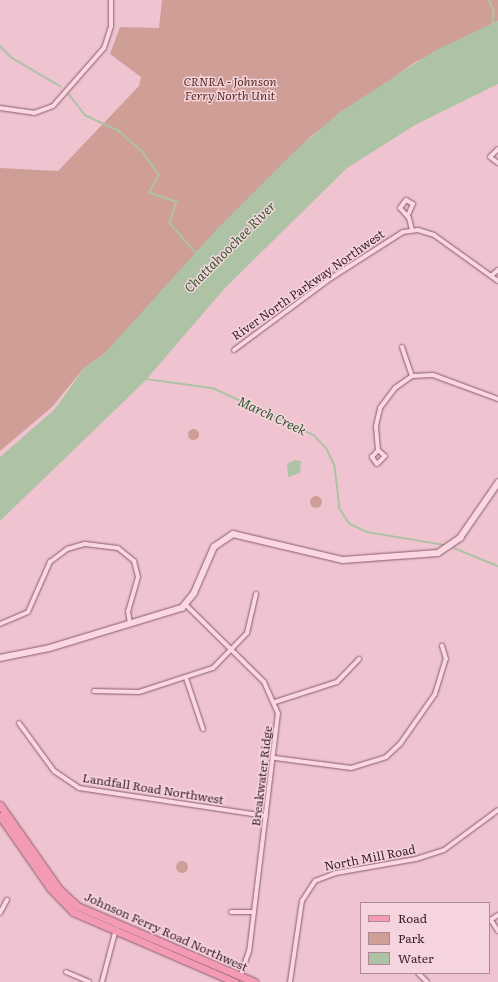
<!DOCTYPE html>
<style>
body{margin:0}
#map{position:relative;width:498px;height:982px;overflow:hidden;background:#efc4d0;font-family:Literata,serif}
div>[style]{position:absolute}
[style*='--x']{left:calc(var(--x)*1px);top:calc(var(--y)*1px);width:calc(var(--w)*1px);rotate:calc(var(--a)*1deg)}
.green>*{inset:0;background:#ce9e97}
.round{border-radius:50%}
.water>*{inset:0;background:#aec2a6}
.stream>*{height:1.5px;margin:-0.75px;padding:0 0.75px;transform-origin:0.75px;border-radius:0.75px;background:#aec2a6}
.roads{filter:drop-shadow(0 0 1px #8a5a70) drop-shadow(0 0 1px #8a5a70)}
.minor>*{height:4px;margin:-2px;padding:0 2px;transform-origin:2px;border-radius:2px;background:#fad7e1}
.tertiary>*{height:5.5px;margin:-2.75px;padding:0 2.75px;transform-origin:2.75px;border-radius:2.75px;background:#fad7e1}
.primary>*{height:7px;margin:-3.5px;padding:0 3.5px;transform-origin:3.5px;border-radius:3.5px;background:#f39bb5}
span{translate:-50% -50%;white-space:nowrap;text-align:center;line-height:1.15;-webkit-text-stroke:3px #f6d4dd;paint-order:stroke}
.park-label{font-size:12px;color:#573224;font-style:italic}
.street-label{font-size:12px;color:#3a1e2c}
.water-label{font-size:13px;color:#2f5a2d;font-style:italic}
.legend{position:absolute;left:360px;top:902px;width:130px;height:72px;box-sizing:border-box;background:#f6d4dd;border:1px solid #ab8b96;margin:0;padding:5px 7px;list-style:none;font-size:12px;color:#3a1e2c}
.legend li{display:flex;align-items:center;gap:8px;height:20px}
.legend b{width:20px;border:1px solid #ab8b96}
</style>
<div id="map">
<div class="green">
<div style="clip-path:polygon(162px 0,498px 0,498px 21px,414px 63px,311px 136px,104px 354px,84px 368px,52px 407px,0 451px,0 168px,58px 171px,139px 86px,141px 77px,110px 54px,120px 27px,159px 28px)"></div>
<div class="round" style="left:187.5px;top:428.5px;width:11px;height:11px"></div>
<div class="round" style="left:310px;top:496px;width:12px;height:12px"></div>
<div class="round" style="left:176px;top:861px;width:12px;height:12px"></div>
</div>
<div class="water">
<div style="clip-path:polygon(498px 21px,498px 84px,415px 125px,347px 168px,225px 288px,144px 382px,0 521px,0 457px,55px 409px,84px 368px,104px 354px,217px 229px,297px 149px,340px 112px,436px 50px)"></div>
<div style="clip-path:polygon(295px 460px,301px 461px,300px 473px,288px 477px,287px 464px)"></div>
</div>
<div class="stream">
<div style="--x:489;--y:0;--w:11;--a:63"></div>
<div style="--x:494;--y:10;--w:14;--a:94"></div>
<div style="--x:0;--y:46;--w:17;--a:45"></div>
<div style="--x:12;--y:58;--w:56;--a:30.3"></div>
<div style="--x:68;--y:93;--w:28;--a:52"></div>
<div style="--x:85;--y:115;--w:38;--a:25"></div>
<div style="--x:119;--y:131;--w:32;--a:41"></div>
<div style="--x:143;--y:152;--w:28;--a:55"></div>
<div style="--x:159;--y:175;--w:20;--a:117"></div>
<div style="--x:150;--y:193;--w:28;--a:18"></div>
<div style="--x:177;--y:202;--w:21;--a:109"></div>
<div style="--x:170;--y:222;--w:7;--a:56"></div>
<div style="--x:176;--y:230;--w:30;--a:49"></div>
<div style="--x:146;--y:379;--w:68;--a:7.7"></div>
<div style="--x:213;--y:388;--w:111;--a:25"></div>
<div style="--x:314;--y:435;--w:19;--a:47"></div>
<div style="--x:327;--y:449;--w:19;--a:65"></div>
<div style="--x:335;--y:466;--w:43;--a:83.4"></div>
<div style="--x:340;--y:509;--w:18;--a:56"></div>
<div style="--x:350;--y:524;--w:19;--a:25"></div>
<div style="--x:367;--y:532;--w:79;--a:9.5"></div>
<div style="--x:454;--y:548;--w:48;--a:22.2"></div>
</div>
<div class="roads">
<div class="minor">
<div style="--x:0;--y:108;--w:34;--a:8"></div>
<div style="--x:34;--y:113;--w:20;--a:-20"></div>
<div style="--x:53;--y:106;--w:77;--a:-48.7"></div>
<div style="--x:104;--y:48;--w:23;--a:-72"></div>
<div style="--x:111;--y:26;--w:26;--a:-90"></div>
<div style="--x:498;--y:149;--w:11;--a:135"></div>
<div style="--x:490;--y:157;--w:10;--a:37"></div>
<div style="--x:408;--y:215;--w:12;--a:-66"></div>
<div style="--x:413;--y:204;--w:8;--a:-150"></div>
<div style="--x:406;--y:200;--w:10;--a:127"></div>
<div style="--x:400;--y:208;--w:13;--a:48"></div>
<div style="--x:409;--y:218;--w:12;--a:76"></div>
<div style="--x:492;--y:275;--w:8;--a:-40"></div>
<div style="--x:402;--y:347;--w:31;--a:71"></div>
<div style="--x:234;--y:350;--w:121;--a:-36.6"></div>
<div style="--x:331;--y:278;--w:85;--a:-32.6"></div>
<div style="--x:403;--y:232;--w:15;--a:-8"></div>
<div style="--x:418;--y:230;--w:17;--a:17"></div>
<div style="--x:434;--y:235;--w:79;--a:35.7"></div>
<div style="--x:378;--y:450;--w:9;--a:41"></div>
<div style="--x:385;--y:456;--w:11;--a:135"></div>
<div style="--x:377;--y:464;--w:9;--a:-126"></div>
<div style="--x:372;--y:457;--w:9;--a:-49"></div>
<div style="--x:378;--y:450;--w:24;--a:-95"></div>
<div style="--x:376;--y:426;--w:18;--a:-77"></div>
<div style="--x:380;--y:408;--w:25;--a:-53"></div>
<div style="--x:395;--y:388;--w:21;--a:-35"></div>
<div style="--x:412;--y:376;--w:21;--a:-3"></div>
<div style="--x:433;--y:375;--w:69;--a:20.3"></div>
<div style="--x:186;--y:605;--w:110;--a:44.6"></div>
<div style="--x:264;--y:682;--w:34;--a:66"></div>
<div style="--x:278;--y:713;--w:240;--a:96.9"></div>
<div style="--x:249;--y:951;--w:28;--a:109"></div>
<div style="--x:0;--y:624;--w:30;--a:-23"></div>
<div style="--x:28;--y:612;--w:55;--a:-66.3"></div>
<div style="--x:50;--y:562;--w:21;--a:-37"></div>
<div style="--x:67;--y:549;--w:19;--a:-16"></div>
<div style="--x:85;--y:544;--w:33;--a:7"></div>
<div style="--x:118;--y:548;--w:21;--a:39"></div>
<div style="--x:134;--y:561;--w:16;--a:76"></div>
<div style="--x:138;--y:577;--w:35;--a:106"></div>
<div style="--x:128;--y:611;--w:13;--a:81"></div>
<div style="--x:186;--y:678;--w:54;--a:71.6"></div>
<div style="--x:94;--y:691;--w:45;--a:1.3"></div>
<div style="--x:139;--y:692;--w:78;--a:-18"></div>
<div style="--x:213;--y:668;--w:49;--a:-45.8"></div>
<div style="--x:247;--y:633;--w:40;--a:-77"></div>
<div style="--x:275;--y:702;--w:65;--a:-17.9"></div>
<div style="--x:337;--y:682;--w:32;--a:-46"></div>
<div style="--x:19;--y:723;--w:59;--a:53.9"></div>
<div style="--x:54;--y:771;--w:30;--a:34"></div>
<div style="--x:79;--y:788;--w:189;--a:8.5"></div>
<div style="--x:275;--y:758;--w:77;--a:7.5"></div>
<div style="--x:351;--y:768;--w:37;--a:-17"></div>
<div style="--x:386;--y:757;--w:19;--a:-43"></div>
<div style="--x:400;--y:744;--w:61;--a:-55"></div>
<div style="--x:435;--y:694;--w:37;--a:-73"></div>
<div style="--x:446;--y:659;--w:14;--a:-107"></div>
<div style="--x:231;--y:912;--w:23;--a:0"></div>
<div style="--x:0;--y:913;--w:15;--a:-62"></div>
<div style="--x:491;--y:920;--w:13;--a:58"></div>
<div style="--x:489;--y:921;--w:11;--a:-34"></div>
<div style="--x:66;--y:972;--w:25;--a:23"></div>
<div style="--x:418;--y:973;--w:13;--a:45"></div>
<div style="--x:102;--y:982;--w:55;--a:-75.2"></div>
<div style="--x:290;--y:982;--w:82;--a:-81.6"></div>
<div style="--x:302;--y:901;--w:24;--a:-57"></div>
<div style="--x:315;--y:881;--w:22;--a:-21"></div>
<div style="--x:336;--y:873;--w:81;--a:-9.9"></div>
<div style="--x:416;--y:859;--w:29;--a:-18"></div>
<div style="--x:444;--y:850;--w:67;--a:-36.5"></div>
</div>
<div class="tertiary">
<div style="--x:0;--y:658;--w:51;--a:-11.3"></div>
<div style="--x:50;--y:648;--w:138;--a:-16.9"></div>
<div style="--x:182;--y:608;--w:19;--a:-51"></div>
<div style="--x:194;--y:593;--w:50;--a:-66.5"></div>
<div style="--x:214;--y:547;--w:23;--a:-34"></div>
<div style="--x:233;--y:534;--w:113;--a:13.3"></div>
<div style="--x:343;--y:560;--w:95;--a:-4.2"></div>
<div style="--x:438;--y:553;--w:27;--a:-34"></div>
<div style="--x:460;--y:538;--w:67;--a:-55.4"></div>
</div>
<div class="primary">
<div style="--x:0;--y:805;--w:103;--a:54.9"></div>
<div style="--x:59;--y:889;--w:25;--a:43"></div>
<div style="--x:77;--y:906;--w:193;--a:23.2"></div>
<div style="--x:0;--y:816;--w:88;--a:55.2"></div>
<div style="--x:50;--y:888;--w:33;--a:46"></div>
<div style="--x:73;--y:912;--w:176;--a:23.4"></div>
</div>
</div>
<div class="park-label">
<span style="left:230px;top:89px">CRNRA - Johnson<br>Ferry North Unit</span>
</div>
<div class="street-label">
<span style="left:308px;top:285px;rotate:-35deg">River North Parkway Northwest</span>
<span style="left:262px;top:776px;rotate:-83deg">Breakwater Ridge</span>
<span style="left:153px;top:789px;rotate:9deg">Landfall Road Northwest</span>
<span style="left:370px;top:858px;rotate:-11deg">North Mill Road</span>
<span style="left:166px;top:932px;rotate:24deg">Johnson Ferry Road Northwest</span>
</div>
<div class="water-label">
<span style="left:230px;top:247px;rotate:-45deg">Chattahoochee River</span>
<span style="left:272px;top:416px;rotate:25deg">March Creek</span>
</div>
<ul class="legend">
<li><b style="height:5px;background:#f39bb5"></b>Road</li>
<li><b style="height:11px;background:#ce9e97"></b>Park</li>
<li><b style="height:11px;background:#aec2a6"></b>Water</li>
</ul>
</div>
